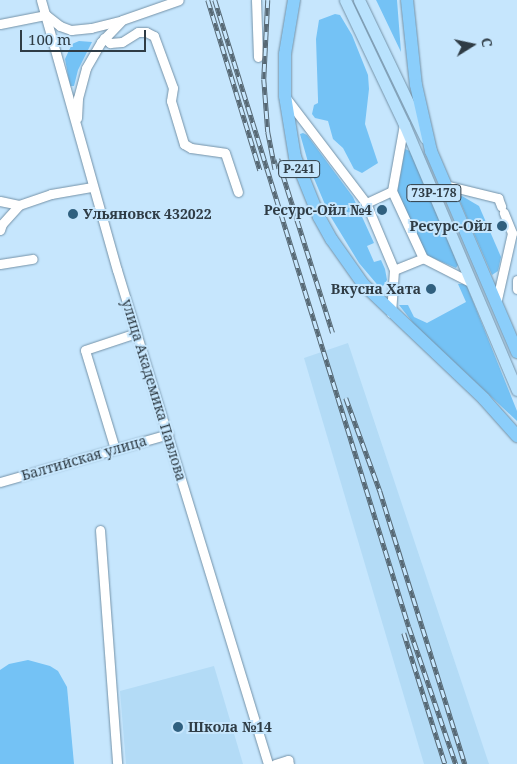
<!DOCTYPE html>
<meta charset="utf-8">
<style>
body{margin:0}
#map{position:relative;width:517px;height:764px;overflow:hidden;background:#c6e6fd;font-family:"Noto Serif",serif}
div>[style]{position:absolute}
[style*='--x']{left:calc(var(--x)*1px);top:calc(var(--y)*1px);width:calc(var(--w)*1px);rotate:calc(var(--a)*1deg)}
.built>*{inset:0;background:#b3dbf6}
.green>*{inset:0;background:#74c2f5}
.roads{filter:drop-shadow(0 0 1px #7492a8) drop-shadow(0 0 1px #7492a8)}
.minor>*{height:9px;margin:-4.5px;padding:0 4.5px;transform-origin:4.5px;border-radius:4.5px;background:#fff}
.major>*{height:11px;margin:-5.5px;padding:0 5.5px;transform-origin:5.5px;border-radius:5.5px;background:#b9e2fd}
.highway>*{height:12px;margin:-6px;padding:0 6px;transform-origin:6px;border-radius:6px;background:#8bcefb}
.rail>*{height:4.5px;margin-top:-2.25px;transform-origin:0;background:repeating-linear-gradient(90deg,#c6e6fd 0 8px,#576975 0 16px);box-sizing:border-box;border-block:1px solid #576975}
.dots>*{width:14px;height:14px;translate:-50% -50%;box-sizing:border-box;border:2px solid #c6e6fd;border-radius:50%}
span{translate:-50% -50%;white-space:nowrap;text-align:center;line-height:1.15;-webkit-text-stroke:4px #c6e6fd;paint-order:stroke}
.shield-label span{padding:1px 4px;background:#c6e6fd;border:1px solid;border-radius:4px;-webkit-text-stroke-width:0}
.shield-label{font-size:12px;color:#2f3c45;font-weight:700}
.poi-label{font-size:14px;color:#2f3c45;font-weight:700}
.right{translate:-100% -50%;text-align:right}
.left{translate:0 -50%;text-align:left}
.street-label{font-size:14px;color:#2f3c45}
.north{position:absolute;left:447px;top:20px;width:50px;height:50px;-webkit-text-stroke:4px #c6e6fd;paint-order:stroke;rotate:80deg;font-size:14px;font-weight:700;line-height:20px;text-align:center;color:#2f3c45}
.north::after{content:'';display:block;margin:auto;width:18px;height:22px;background:#2f3c45;clip-path:polygon(50% 0,100% 100%,50% 72%,0 100%)}
.scale{position:absolute;left:20px;top:30px;width:126px;height:22px;box-sizing:border-box;border:2px solid #2f3c45;border-top:0;padding-left:6px;font-size:15px;line-height:18px;white-space:nowrap;color:#2f3c45;-webkit-text-stroke:4px #c6e6fd;paint-order:stroke}
</style>
<div id="map">
<div class="built">
<div style="clip-path:polygon(348px 343px,489px 764px,424px 764px,304px 358px)"></div>
<div style="clip-path:polygon(214px 666px,243px 764px,126px 764px,120px 691px)"></div>
</div>
<div class="green">
<div style="clip-path:polygon(376px 0,397px 0,401px 52px,378px 4px)"></div>
<div style="clip-path:polygon(335px 14px,340px 15px,352px 35px,368px 75px,369px 89px,365px 124px,378px 163px,362px 173px,354px 169px,343px 148px,333px 139px,328px 121px,315px 118px,312px 114px,314px 105px,318px 103px,318px 99px,316px 39px,319px 20px)"></div>
<div style="clip-path:polygon(79px 41px,92px 42px,78px 70px,74px 86px,70px 86px,65px 59px,72px 44px)"></div>
<div style="clip-path:polygon(303px 133px,307px 135px,353px 197px,374px 243px,367px 246px,374px 262px,381px 260px,385px 269px,387px 280px,381px 289px,359px 263px,329px 214px,310px 169px,300px 134px)"></div>
<div style="clip-path:polygon(405px 149px,410px 151px,458px 265px,456px 268px,426px 255px,397px 194px)"></div>
<div style="clip-path:polygon(462px 196px,479px 206px,501px 257px,498px 271px,492px 275px,458px 197px)"></div>
<div style="clip-path:polygon(458px 284px,466px 284px,517px 411px,517px 421px,414px 324px,399px 305px,408px 305px,414px 317px,427px 323px,466px 302px)"></div>
<div style="clip-path:polygon(28px 660px,50px 666px,58px 671px,67px 687px,74px 764px,0 764px,0 670px,9px 664px)"></div>
</div>
<div class="roads">
<div class="minor">
<div style="--x:41;--y:0;--w:280;--a:74.3"></div>
<div style="--x:117;--y:270;--w:517;--a:73"></div>
<div style="--x:256;--y:0;--w:57;--a:88"></div>
<div style="--x:46;--y:15;--w:18;--a:38"></div>
<div style="--x:60;--y:26;--w:12;--a:20"></div>
<div style="--x:71;--y:30;--w:20;--a:-6"></div>
<div style="--x:91;--y:28;--w:32;--a:-14"></div>
<div style="--x:122;--y:20;--w:60;--a:-19.3"></div>
<div style="--x:0;--y:24;--w:47;--a:-11.1"></div>
<div style="--x:104;--y:38;--w:8;--a:40"></div>
<div style="--x:110;--y:43;--w:12;--a:-5"></div>
<div style="--x:122;--y:42;--w:19;--a:-32"></div>
<div style="--x:138;--y:32;--w:8;--a:0"></div>
<div style="--x:146;--y:32;--w:9;--a:27"></div>
<div style="--x:154;--y:36;--w:55;--a:69.9"></div>
<div style="--x:173;--y:88;--w:13;--a:99"></div>
<div style="--x:171;--y:101;--w:45;--a:73.2"></div>
<div style="--x:184;--y:144;--w:8;--a:30"></div>
<div style="--x:191;--y:148;--w:34;--a:8"></div>
<div style="--x:225;--y:153;--w:41;--a:71.6"></div>
<div style="--x:286;--y:98;--w:132;--a:52.7"></div>
<div style="--x:77;--y:118;--w:20;--a:-87"></div>
<div style="--x:78;--y:98;--w:31;--a:-75"></div>
<div style="--x:86;--y:68;--w:30;--a:-60"></div>
<div style="--x:101;--y:42;--w:28;--a:-46"></div>
<div style="--x:404;--y:124;--w:68;--a:100.2"></div>
<div style="--x:392;--y:191;--w:74;--a:65.2"></div>
<div style="--x:423;--y:258;--w:55;--a:27"></div>
<div style="--x:445;--y:185;--w:55;--a:13.8"></div>
<div style="--x:498;--y:198;--w:9;--a:69"></div>
<div style="--x:392;--y:191;--w:29;--a:155"></div>
<div style="--x:366;--y:203;--w:73;--a:67.3"></div>
<div style="--x:394;--y:270;--w:31;--a:-22"></div>
<div style="--x:0;--y:201;--w:19;--a:12"></div>
<div style="--x:0;--y:230;--w:6;--a:-72"></div>
<div style="--x:2;--y:224;--w:25;--a:-48"></div>
<div style="--x:19;--y:205;--w:34;--a:-19"></div>
<div style="--x:51;--y:194;--w:42;--a:-9.7"></div>
<div style="--x:0;--y:264;--w:33;--a:-9"></div>
<div style="--x:517;--y:280;--w:9;--a:90"></div>
<div style="--x:496;--y:304;--w:73;--a:-77.3"></div>
<div style="--x:512;--y:233;--w:22;--a:-112"></div>
<div style="--x:391;--y:313;--w:43;--a:-86"></div>
<div style="--x:115;--y:449;--w:103;--a:-106.9"></div>
<div style="--x:85;--y:350;--w:54;--a:-18.4"></div>
<div style="--x:0;--y:482;--w:175;--a:-15.9"></div>
<div style="--x:100;--y:530;--w:235;--a:85.8"></div>
<div style="--x:275;--y:764;--w:14;--a:-17"></div>
<div style="--x:288;--y:760;--w:4;--a:76"></div>
</div>
<div class="major">
<div style="--x:345;--y:0;--w:137;--a:64.6"></div>
<div style="--x:404;--y:124;--w:289;--a:67"></div>
<div style="--x:359;--y:0;--w:153;--a:64.4"></div>
</div>
<div class="highway">
<div style="--x:294;--y:0;--w:55;--a:99.5"></div>
<div style="--x:285;--y:54;--w:42;--a:90"></div>
<div style="--x:285;--y:96;--w:62;--a:80.7"></div>
<div style="--x:295;--y:157;--w:65;--a:68.2"></div>
<div style="--x:319;--y:217;--w:26;--a:61"></div>
<div style="--x:332;--y:240;--w:54;--a:54.8"></div>
<div style="--x:363;--y:284;--w:167;--a:43.5"></div>
<div style="--x:484;--y:399;--w:50;--a:48.3"></div>
<div style="--x:407;--y:0;--w:85;--a:84"></div>
<div style="--x:416;--y:85;--w:68;--a:77.2"></div>
<div style="--x:431;--y:151;--w:219;--a:66.8"></div>
</div>
</div>
<div class="rail">
<div style="--x:208;--y:0;--w:178;--a:73"></div>
<div style="--x:215;--y:0;--w:656;--a:72.81"></div>
<div style="--x:409;--y:627;--w:145;--a:71.1"></div>
<div style="--x:268;--y:0;--w:79;--a:92.9"></div>
<div style="--x:264;--y:79;--w:53;--a:85.7"></div>
<div style="--x:268;--y:132;--w:38;--a:79"></div>
<div style="--x:278;--y:159;--w:182;--a:72.5"></div>
<div style="--x:346;--y:398;--w:99;--a:69.9"></div>
<div style="--x:380;--y:491;--w:286;--a:72.7"></div>
<div style="--x:404;--y:633;--w:137;--a:72.6"></div>
</div>
<div class="dots">
<div style="left:382px;top:210px;background:#30607f"></div>
<div style="left:73px;top:214px;background:#30607f"></div>
<div style="left:502px;top:226px;background:#30607f"></div>
<div style="left:431px;top:289px;background:#30607f"></div>
<div style="left:178px;top:727px;background:#30607f"></div>
</div>
<div class="shield-label">
<span style="left:299px;top:169px">Р-241</span>
<span style="left:434px;top:193px">73Р-178</span>
</div>
<div class="poi-label">
<span class="right" style="left:372px;top:210px">Ресурс-Ойл №4</span>
<span class="left" style="left:83px;top:214px">Ульяновск 432022</span>
<span class="right" style="left:492px;top:226px">Ресурс-Ойл</span>
<span class="right" style="left:421px;top:289px">Вкусна Хата</span>
<span class="left" style="left:188px;top:727px">Школа №14</span>
</div>
<div class="street-label">
<span style="left:154px;top:390px;rotate:73deg">улица Академика Павлова</span>
<span style="left:84px;top:458px;rotate:-16deg">Балтийская улица</span>
</div>
<div class="north">С</div>
<div class="scale">100 m</div>
</div>
